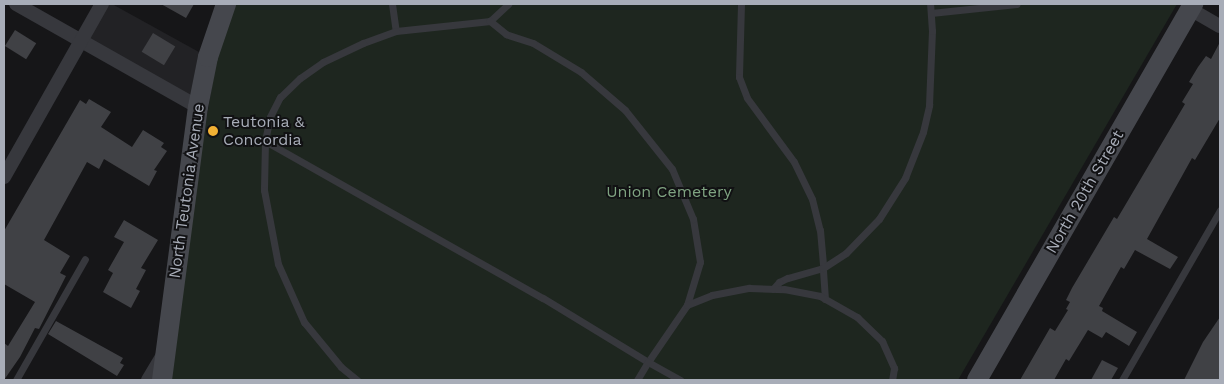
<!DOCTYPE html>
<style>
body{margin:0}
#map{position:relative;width:1224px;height:384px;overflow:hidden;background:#161618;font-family:"Work Sans",sans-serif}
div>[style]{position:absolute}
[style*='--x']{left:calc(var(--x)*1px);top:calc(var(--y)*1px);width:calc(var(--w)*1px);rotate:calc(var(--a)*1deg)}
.built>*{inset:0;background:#222225}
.green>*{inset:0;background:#1e261f}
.building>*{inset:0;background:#404145;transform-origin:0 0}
.lane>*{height:7px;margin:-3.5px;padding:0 3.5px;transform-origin:3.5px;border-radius:3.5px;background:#37383d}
.street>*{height:14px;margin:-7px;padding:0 7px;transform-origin:7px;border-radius:7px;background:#37383d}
.secondary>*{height:20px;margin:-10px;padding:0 10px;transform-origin:10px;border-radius:10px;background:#45474d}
.dots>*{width:14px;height:14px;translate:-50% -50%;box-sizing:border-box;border:2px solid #111113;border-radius:50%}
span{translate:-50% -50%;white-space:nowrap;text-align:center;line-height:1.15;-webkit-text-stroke:4px #111113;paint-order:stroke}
.poi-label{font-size:16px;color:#a8adb8}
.left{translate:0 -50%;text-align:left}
.street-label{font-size:16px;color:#a8adb8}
.park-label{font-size:16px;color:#7fa381}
.frame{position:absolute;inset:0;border:5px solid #a8adb8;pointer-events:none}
</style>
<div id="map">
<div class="built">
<div style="clip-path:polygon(102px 4px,112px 4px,208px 57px,198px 107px,81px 42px)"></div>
</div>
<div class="green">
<div style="clip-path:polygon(226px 4px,1177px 4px,958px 380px,162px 380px)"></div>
</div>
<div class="building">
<div style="clip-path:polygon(161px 4px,194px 4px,186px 18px)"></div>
<div style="left:15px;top:30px;width:25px;height:19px;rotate:32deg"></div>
<div style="left:153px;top:33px;width:26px;height:22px;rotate:31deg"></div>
<div style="clip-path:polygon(1220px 42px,1220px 118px,1195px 160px,1192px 158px,1147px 239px,1178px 257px,1170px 269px,1135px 250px,1124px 269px,1121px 267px,1099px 306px,1103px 308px,1102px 311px,1137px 332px,1129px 346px,1106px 332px,1102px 338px,1088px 330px,1069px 361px,1066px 359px,1054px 380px,1020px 380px,1050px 328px,1055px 331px,1068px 310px,1066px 309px,1070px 302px,1066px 300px,1072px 288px,1114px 217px,1117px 219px,1185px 104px,1182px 102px,1193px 84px,1189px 82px,1198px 67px,1206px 56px,1211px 59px)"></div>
<div style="clip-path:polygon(89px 99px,111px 112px,101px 127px,132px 147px,143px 130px,164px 143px,161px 147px,167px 151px,154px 170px,157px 171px,149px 186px,104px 159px,99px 169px,87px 162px,44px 240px,70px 256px,60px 273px,66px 276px,39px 329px,35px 328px,20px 357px,4px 380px,4px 343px,8px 346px,35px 302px,4px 284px,4px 231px,80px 100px,86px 104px)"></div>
<div style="clip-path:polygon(124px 220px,158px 240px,141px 268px,146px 270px,136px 289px,140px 291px,131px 308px,103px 292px,113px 273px,108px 270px,124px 242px,114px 237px)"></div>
<div style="clip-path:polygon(1220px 317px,1220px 380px,1184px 380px,1203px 342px)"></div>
<div style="clip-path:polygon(56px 321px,123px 358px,120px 363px,124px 365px,117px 376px,48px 334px)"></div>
<div style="clip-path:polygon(1102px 360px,1118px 368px,1111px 380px,1091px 380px)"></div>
</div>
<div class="lane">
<div style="--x:392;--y:4;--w:27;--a:82"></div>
<div style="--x:396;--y:31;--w:95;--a:-6.1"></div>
<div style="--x:490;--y:21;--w:25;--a:-43"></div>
<div style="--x:741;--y:4;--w:73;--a:91.6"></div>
<div style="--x:739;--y:77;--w:22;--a:69"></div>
<div style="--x:747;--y:98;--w:79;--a:53.7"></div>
<div style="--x:794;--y:162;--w:41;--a:64.1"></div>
<div style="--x:812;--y:199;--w:32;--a:76"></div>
<div style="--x:820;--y:230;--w:38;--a:85"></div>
<div style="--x:823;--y:268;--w:37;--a:164"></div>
<div style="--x:787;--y:278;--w:9;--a:153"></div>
<div style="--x:779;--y:282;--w:9;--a:131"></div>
<div style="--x:931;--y:13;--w:86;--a:-6"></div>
<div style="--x:396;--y:31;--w:35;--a:160"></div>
<div style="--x:363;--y:43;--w:44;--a:154.6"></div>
<div style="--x:323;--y:62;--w:28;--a:145"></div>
<div style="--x:300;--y:78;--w:28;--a:136"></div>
<div style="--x:280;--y:97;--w:22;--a:117"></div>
<div style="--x:270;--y:117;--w:25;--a:102"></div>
<div style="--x:265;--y:141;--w:319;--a:29.5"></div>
<div style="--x:543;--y:298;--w:123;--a:31.4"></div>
<div style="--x:648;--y:362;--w:69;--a:-55.6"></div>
<div style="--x:687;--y:305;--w:45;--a:-73.2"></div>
<div style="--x:700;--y:262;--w:44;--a:-99.2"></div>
<div style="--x:693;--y:219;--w:54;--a:-112.8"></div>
<div style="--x:672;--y:169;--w:75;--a:-128.5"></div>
<div style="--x:625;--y:110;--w:58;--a:-139.2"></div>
<div style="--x:581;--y:72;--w:56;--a:-148.9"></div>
<div style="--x:533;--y:43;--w:28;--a:-162"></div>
<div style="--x:506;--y:34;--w:21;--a:-141"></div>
<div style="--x:265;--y:141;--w:49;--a:91.2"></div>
<div style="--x:264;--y:190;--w:75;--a:79.3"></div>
<div style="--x:278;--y:264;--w:64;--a:65.9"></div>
<div style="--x:304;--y:322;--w:58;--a:50.6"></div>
<div style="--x:341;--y:367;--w:21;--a:39"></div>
<div style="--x:825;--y:299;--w:31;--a:-94"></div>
<div style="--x:823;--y:268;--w:27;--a:-33"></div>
<div style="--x:846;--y:253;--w:47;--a:-45.9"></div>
<div style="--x:879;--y:219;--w:49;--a:-57.6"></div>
<div style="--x:905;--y:178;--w:49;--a:-68.6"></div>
<div style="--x:923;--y:132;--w:28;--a:-77"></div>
<div style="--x:929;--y:105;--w:74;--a:-87.7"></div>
<div style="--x:932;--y:31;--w:27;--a:-94"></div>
<div style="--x:687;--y:305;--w:27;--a:-22"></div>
<div style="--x:712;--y:295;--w:38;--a:-11"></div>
<div style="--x:749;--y:288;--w:35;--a:2"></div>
<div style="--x:784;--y:289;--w:37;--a:11"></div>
<div style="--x:820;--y:296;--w:43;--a:29.6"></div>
<div style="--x:857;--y:317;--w:35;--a:44"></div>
<div style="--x:882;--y:341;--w:30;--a:66"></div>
<div style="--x:894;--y:368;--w:12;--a:99"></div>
<div style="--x:16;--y:380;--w:139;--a:-60.3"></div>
<div style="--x:637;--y:380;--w:21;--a:-59"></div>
<div style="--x:648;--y:362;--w:37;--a:29"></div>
<div style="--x:1122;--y:380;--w:196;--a:-60"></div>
</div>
<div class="street">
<div style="--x:16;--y:4;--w:209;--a:29.5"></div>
<div style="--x:1190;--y:9;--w:34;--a:30"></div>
<div style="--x:4;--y:177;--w:199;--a:-60.5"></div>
<div style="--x:148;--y:380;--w:29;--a:-59"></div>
</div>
<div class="secondary">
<div style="--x:162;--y:380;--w:275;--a:-82.5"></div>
<div style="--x:198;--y:107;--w:51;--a:-78.7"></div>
<div style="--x:208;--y:57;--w:56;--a:-71.2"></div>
<div style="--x:977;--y:380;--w:434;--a:-60.1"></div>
</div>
<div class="dots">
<div style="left:213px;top:131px;background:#f2b134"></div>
</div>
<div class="poi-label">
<span class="left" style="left:223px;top:131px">Teutonia &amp;<br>Concordia</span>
</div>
<div class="street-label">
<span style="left:187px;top:191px;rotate:-82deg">North Teutonia Avenue</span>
<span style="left:1085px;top:192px;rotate:-60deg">North 20th Street</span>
</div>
<div class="park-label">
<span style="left:669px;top:192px">Union Cemetery</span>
</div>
<div class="frame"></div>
</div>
